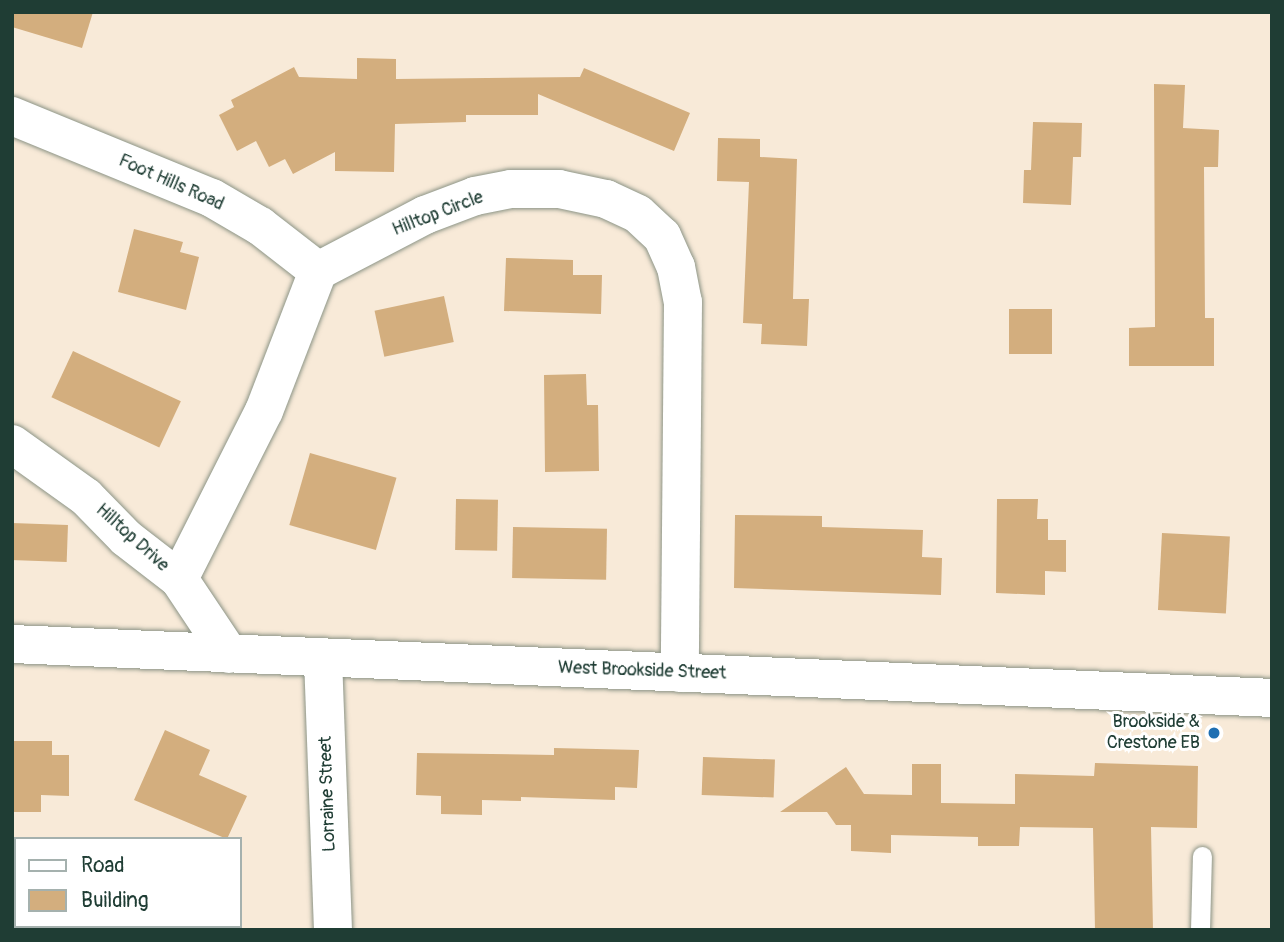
<!DOCTYPE html>
<style>
body{margin:0}
#map{position:relative;width:1284px;height:942px;overflow:hidden;background:#f8ead8;font-family:Pangolin,sans-serif}
div>[style]{position:absolute}
[style*='--x']{left:calc(var(--x)*1px);top:calc(var(--y)*1px);width:calc(var(--w)*1px);rotate:calc(var(--a)*1deg)}
.building>*{inset:0;background:#d3ae7e;transform-origin:0 0}
.roads{filter:drop-shadow(0 0 2px #8c9486) drop-shadow(0 0 2px #8c9486)}
.service>*{height:19px;margin:-9.5px;padding:0 9.5px;transform-origin:9.5px;border-radius:9.5px;background:#fff}
.minor>*{height:38px;margin:-19px;padding:0 19px;transform-origin:19px;border-radius:19px;background:#fff}
.tertiary>*{height:38px;margin:-19px;padding:0 19px;transform-origin:19px;border-radius:19px;background:#fff}
.dots>*{width:19px;height:19px;translate:-50% -50%;box-sizing:border-box;border:4px solid #fff;border-radius:50%}
span{translate:-50% -50%;white-space:nowrap;text-align:center;line-height:1.15;-webkit-text-stroke:6px #fff;paint-order:stroke}
.street-label{font-size:18px;color:#1f3d34}
.poi-label{font-size:18px;color:#1f3d34}
.right{translate:-100% -50%;text-align:right}
.frame{position:absolute;inset:0;border:14px solid #1f3d34;pointer-events:none}
.legend{position:absolute;left:14px;top:837px;width:228px;height:91px;box-sizing:border-box;background:#fff;border:2px solid #a5b1ae;margin:0;padding:9px 12px;list-style:none;font-size:21px;color:#1f3d34}
.legend li{display:flex;align-items:center;gap:14px;height:35px}
.legend b{width:35px;border:2px solid #a5b1ae}
</style>
<div id="map">
<div class="building">
<div style="clip-path:polygon(12px 12px,93px 12px,82px 48px,12px 27px)"></div>
<div style="clip-path:polygon(357px 58px,396px 59px,396px 79px,580px 77px,584px 68px,690px 113px,674px 151px,538px 94px,538px 115px,466px 115px,466px 122px,395px 124px,394px 172px,335px 171px,335px 152px,293px 174px,285px 159px,269px 167px,256px 141px,237px 151px,219px 115px,234px 107px,231px 100px,294px 67px,299px 77px,357px 79px)"></div>
<div style="clip-path:polygon(1154px 84px,1185px 85px,1183px 128px,1219px 130px,1218px 167px,1204px 167px,1205px 318px,1214px 318px,1214px 366px,1129px 366px,1129px 328px,1155px 327px)"></div>
<div style="clip-path:polygon(1033px 122px,1082px 123px,1081px 157px,1073px 157px,1071px 205px,1023px 203px,1024px 170px,1031px 170px)"></div>
<div style="clip-path:polygon(718px 138px,760px 139px,760px 157px,797px 159px,793px 299px,809px 299px,807px 346px,761px 344px,762px 324px,743px 323px,749px 182px,717px 181px)"></div>
<div style="clip-path:polygon(134px 229px,183px 242px,180px 252px,199px 257px,186px 310px,118px 292px)"></div>
<div style="clip-path:polygon(506px 258px,573px 260px,573px 275px,602px 275px,601px 314px,504px 311px)"></div>
<div style="left:444px;top:296px;width:47px;height:71px;rotate:78deg"></div>
<div style="left:1009px;top:309px;width:43px;height:45px"></div>
<div style="left:73px;top:351px;width:119px;height:51px;rotate:25deg"></div>
<div style="clip-path:polygon(586px 374px,587px 405px,598px 405px,599px 471px,545px 472px,544px 375px)"></div>
<div style="left:310px;top:453px;width:90px;height:75px;rotate:16deg"></div>
<div style="left:456px;top:499px;width:42px;height:51px;rotate:1deg"></div>
<div style="clip-path:polygon(997px 499px,1038px 499px,1037px 519px,1048px 519px,1048px 540px,1066px 540px,1066px 572px,1045px 571px,1045px 595px,996px 593px)"></div>
<div style="clip-path:polygon(735px 515px,822px 516px,822px 527px,923px 530px,922px 557px,942px 558px,941px 595px,734px 588px)"></div>
<div style="left:12px;top:523px;width:56px;height:37px;rotate:2deg"></div>
<div style="left:513px;top:527px;width:94px;height:51px;rotate:1deg"></div>
<div style="left:1162px;top:533px;width:68px;height:77px;rotate:3deg"></div>
<div style="clip-path:polygon(165px 730px,210px 750px,199px 775px,247px 796px,227px 839px,134px 800px)"></div>
<div style="clip-path:polygon(12px 741px,52px 741px,52px 755px,69px 755px,69px 796px,41px 795px,41px 812px,12px 812px)"></div>
<div style="clip-path:polygon(554px 748px,639px 750px,637px 788px,615px 787px,615px 800px,521px 797px,521px 801px,482px 800px,482px 815px,441px 814px,441px 796px,416px 795px,417px 753px,554px 755px)"></div>
<div style="left:703px;top:757px;width:72px;height:38px;rotate:2deg"></div>
<div style="clip-path:polygon(1095px 763px,1198px 766px,1197px 828px,1151px 827px,1153px 930px,1095px 930px,1093px 828px,1020px 827px,1019px 846px,978px 846px,978px 837px,891px 835px,891px 853px,851px 851px,851px 825px,836px 825px,827px 812px,780px 812px,846px 767px,864px 794px,912px 795px,912px 764px,941px 764px,941px 803px,1015px 804px,1015px 774px,1094px 776px)"></div>
</div>
<div class="roads">
<div class="service">
<div style="--x:1200;--y:930;--w:74;--a:-88.5"></div>
</div>
<div class="minor">
<div style="--x:12;--y:116;--w:216;--a:22.3"></div>
<div style="--x:212;--y:198;--w:56;--a:30.3"></div>
<div style="--x:260;--y:226;--w:73;--a:37.8"></div>
<div style="--x:12;--y:444;--w:91;--a:35.6"></div>
<div style="--x:86;--y:497;--w:57;--a:45.7"></div>
<div style="--x:126;--y:538;--w:67;--a:37.7"></div>
<div style="--x:179;--y:579;--w:90;--a:56.3"></div>
<div style="--x:179;--y:579;--w:188;--a:-63.2"></div>
<div style="--x:264;--y:411;--w:150;--a:-68.9"></div>
<div style="--x:318;--y:271;--w:121;--a:-27.6"></div>
<div style="--x:425;--y:215;--w:53;--a:-20.8"></div>
<div style="--x:475;--y:196;--w:37;--a:-11"></div>
<div style="--x:511;--y:189;--w:48;--a:0"></div>
<div style="--x:559;--y:189;--w:48;--a:12"></div>
<div style="--x:606;--y:199;--w:35;--a:25"></div>
<div style="--x:638;--y:214;--w:33;--a:43"></div>
<div style="--x:662;--y:236;--w:34;--a:66"></div>
<div style="--x:676;--y:267;--w:36;--a:79"></div>
<div style="--x:683;--y:302;--w:371;--a:90.5"></div>
<div style="--x:323;--y:658;--w:272;--a:87.9"></div>
</div>
<div class="tertiary">
<div style="--x:12;--y:644;--w:1261;--a:2.45"></div>
</div>
</div>
<div class="dots">
<div style="left:1214px;top:733px;background:#1f6fb2"></div>
</div>
<div class="street-label">
<span style="left:171px;top:183px;rotate:24deg">Foot Hills Road</span>
<span style="left:438px;top:214px;rotate:-21deg">Hilltop Circle</span>
<span style="left:132px;top:538px;rotate:42deg">Hilltop Drive</span>
<span style="left:642px;top:671px;rotate:2deg">West Brookside Street</span>
<span style="left:328px;top:794px;rotate:-92deg">Lorraine Street</span>
</div>
<div class="poi-label">
<span class="right" style="left:1200px;top:733px">Brookside &amp;<br>Crestone EB</span>
</div>
<div class="frame"></div>
<ul class="legend">
<li><b style="height:9px;background:#fff"></b>Road</li>
<li><b style="height:19px;background:#d3ae7e"></b>Building</li>
</ul>
</div>
